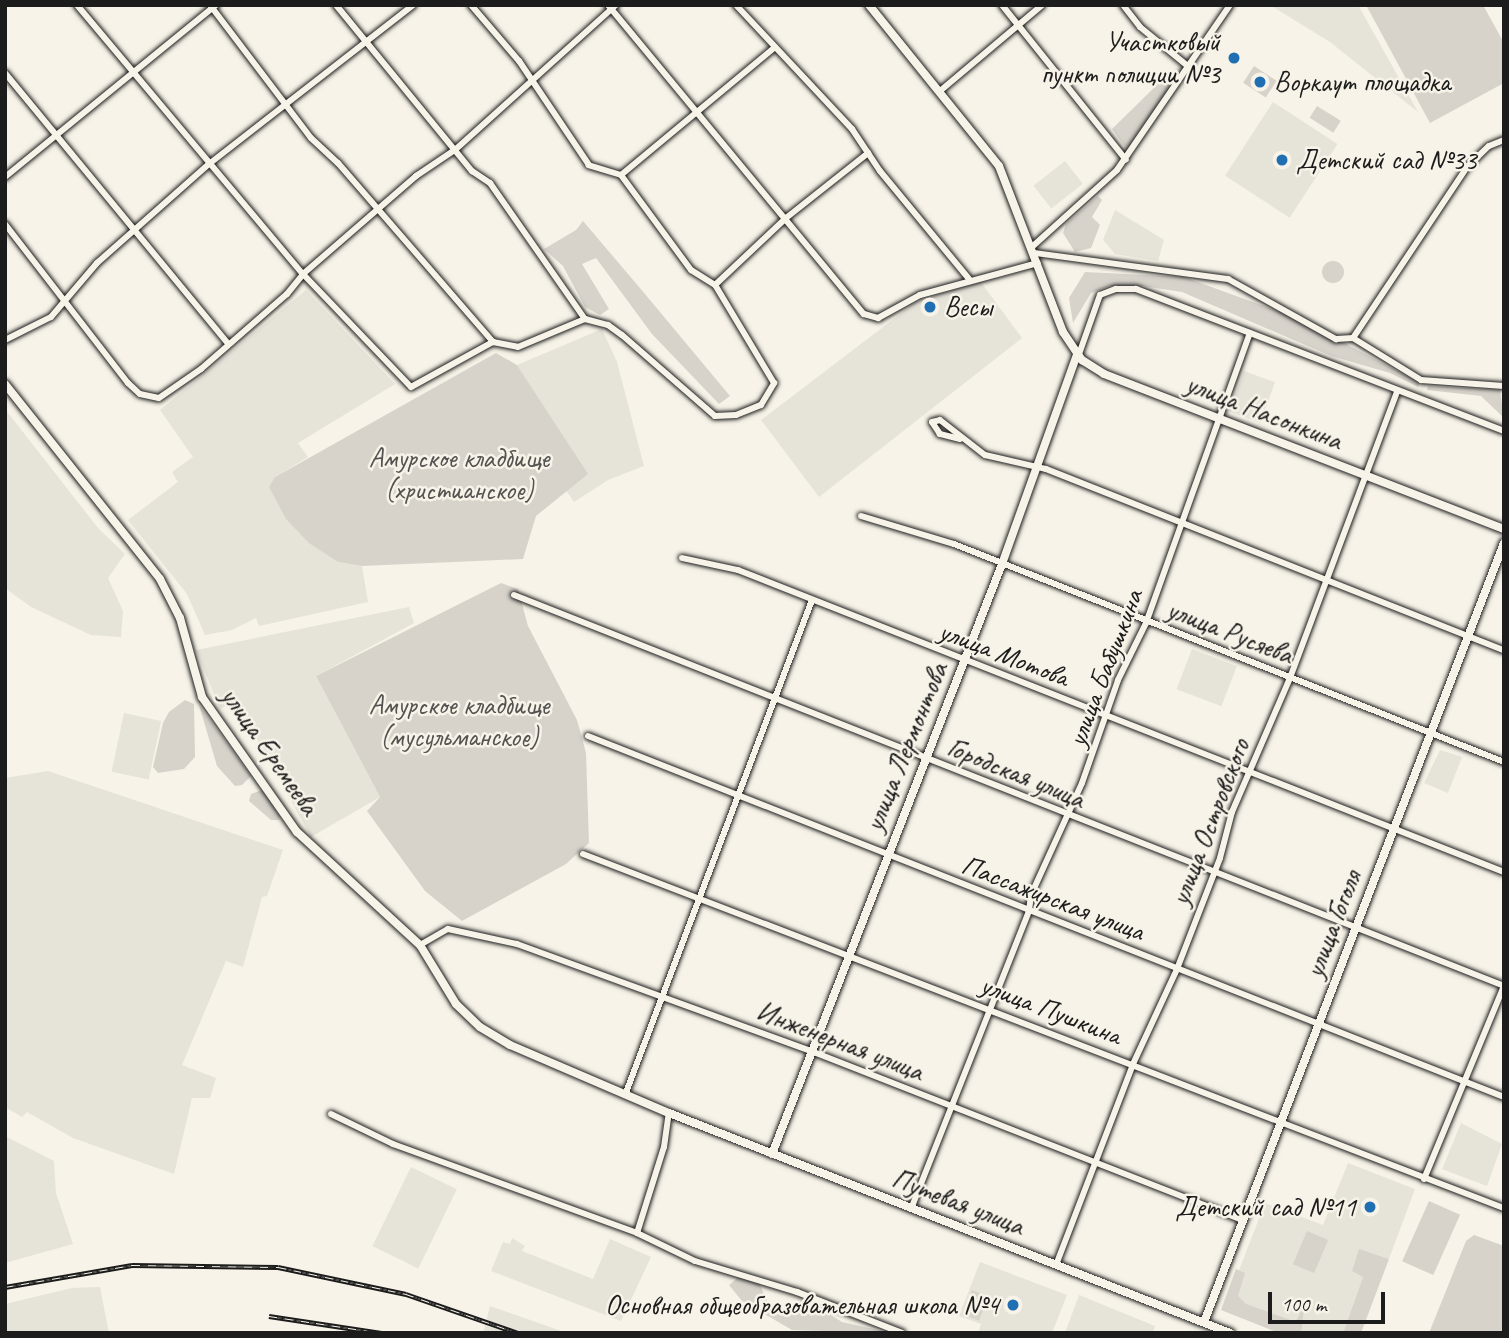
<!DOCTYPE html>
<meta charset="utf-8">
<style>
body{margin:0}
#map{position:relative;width:1509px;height:1338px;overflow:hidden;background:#f7f3e8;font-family:Caveat,sans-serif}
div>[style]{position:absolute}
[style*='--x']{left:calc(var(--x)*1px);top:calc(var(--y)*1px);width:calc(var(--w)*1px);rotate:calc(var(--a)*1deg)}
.built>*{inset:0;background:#e6e3d9;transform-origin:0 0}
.green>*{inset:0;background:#d7d3cb;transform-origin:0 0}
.round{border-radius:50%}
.roads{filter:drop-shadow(0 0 2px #1c1c1c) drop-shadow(0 0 2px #1c1c1c)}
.minor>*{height:6px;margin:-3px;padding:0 3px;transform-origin:3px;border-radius:3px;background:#f7f3e8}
.tertiary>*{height:8px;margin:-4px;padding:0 4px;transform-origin:4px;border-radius:4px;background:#f7f3e8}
.rail>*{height:5px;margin-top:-2.5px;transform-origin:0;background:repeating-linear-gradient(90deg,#f7f3e8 0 8px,#1c1c1c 0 16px);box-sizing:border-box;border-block:2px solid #1c1c1c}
.dots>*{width:19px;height:19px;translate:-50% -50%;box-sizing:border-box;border:4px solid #f7f3e8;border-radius:50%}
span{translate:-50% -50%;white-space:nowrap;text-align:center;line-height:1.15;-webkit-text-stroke:5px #f7f3e8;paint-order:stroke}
.poi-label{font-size:28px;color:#1c1c1c}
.right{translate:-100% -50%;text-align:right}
.left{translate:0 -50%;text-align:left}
.street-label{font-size:28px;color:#1c1c1c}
.park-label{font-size:28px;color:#545351}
.frame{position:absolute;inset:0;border:7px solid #1c1c1c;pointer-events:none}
.scale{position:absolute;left:1268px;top:1292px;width:117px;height:32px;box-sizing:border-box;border:4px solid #1c1c1c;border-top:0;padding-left:9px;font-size:21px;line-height:24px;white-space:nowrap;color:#1c1c1c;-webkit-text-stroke:5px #f7f3e8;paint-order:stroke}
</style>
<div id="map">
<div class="built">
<div style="clip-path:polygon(1270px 5px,1358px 5px,1418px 112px,1330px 42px)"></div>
<div style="left:1273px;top:102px;width:77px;height:88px;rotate:33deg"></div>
<div style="left:1065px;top:161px;width:29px;height:40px;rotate:52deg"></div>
<div style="clip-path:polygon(1115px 210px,1164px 240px,1158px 261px,1115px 254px,1103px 240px)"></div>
<div style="clip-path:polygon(980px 281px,1022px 338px,819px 497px,761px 420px,916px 302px)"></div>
<div style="clip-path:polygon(306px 290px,395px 384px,298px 443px,308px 457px,275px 477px,338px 562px,362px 566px,368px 602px,259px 626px,256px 618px,232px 630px,205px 635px,187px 594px,128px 520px,178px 482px,172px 472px,193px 457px,160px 410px)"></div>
<div style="clip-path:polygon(602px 329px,617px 362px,644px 466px,608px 480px,574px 502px,565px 489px,587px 474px,517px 365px)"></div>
<div style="left:1244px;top:371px;width:33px;height:43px;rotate:20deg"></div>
<div style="clip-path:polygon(5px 409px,98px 528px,125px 554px,108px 578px,123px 611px,121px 637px,91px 635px,31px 607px,5px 588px)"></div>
<div style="clip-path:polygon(409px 607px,414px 623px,316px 676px,380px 797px,311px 837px,236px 701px,220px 709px,196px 650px)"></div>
<div style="left:1192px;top:649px;width:48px;height:43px;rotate:21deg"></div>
<div style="left:124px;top:713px;width:38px;height:60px;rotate:12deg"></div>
<div style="clip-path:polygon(1440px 750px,1462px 757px,1448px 793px,1424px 783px)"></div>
<div style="clip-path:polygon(48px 771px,283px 850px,267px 896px,262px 897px,243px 967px,226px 961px,182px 1065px,216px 1078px,210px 1098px,192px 1098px,174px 1174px,73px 1138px,27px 1112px,22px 1117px,5px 1107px,5px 778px)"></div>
<div style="clip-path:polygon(1461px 1123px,1502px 1144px,1487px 1186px,1442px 1169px)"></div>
<div style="clip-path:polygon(5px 1136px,54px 1161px,56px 1193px,73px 1244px,5px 1263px)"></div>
<div style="clip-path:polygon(1348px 1163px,1415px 1189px,1389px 1259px,1359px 1250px,1363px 1277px,1343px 1333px,1286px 1333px,1224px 1309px,1265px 1203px,1323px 1225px)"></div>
<div style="left:411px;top:1167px;width:51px;height:88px;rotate:26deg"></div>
<div style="clip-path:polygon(512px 1238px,525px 1246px,522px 1251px,593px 1279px,610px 1239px,651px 1257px,621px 1321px,491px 1271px,503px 1242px,510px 1244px)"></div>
<div style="clip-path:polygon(980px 1262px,1067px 1295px,1052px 1333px,978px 1333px,981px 1324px,959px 1316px)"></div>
<div style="clip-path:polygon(100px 1287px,109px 1333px,5px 1333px,5px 1304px,72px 1288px)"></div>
<div style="clip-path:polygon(1079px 1295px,1155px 1326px,1153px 1333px,1065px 1333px)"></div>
<div style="clip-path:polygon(490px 1306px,567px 1333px,483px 1333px)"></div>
</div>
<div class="green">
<div style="clip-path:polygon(1366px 5px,1483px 5px,1504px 43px,1504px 83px,1430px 123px)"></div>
<div style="left:1254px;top:66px;width:27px;height:20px;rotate:33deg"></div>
<div style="clip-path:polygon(1162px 80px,1173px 86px,1127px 150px,1112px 129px)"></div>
<div style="left:1317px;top:106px;width:28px;height:14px;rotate:32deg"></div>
<div style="clip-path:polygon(1098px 196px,1102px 200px,1092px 217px,1100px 225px,1091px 248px,1075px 252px,1063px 233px,1066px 224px)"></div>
<div style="clip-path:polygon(583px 221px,645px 294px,730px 396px,719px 404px,652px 334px,596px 258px,582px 264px,609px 309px,600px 315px,585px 307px,563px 266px,544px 249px,576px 230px)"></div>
<div class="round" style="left:1322px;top:261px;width:22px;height:22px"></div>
<div style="clip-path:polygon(1085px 272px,1184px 277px,1297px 318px,1420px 383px,1418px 387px,1390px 373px,1331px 356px,1182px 292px,1143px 286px,1109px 286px,1091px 293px,1073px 323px,1069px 298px)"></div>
<div style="clip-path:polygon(496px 353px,517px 365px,588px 474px,536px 516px,523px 559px,362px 566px,338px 562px,309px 543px,286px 519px,269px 487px,275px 477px)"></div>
<div style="clip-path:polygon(1428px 386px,1500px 390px,1504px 418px,1481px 396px,1427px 390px)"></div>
<div style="clip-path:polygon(501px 583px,518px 589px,528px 626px,577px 720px,586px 753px,589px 843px,566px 864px,462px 921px,425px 891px,367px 811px,380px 797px,316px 676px)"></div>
<div style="clip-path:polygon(185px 700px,194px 704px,195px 757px,184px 769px,158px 773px,153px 767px,163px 723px,169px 712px)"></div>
<div style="clip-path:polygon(199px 705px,251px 776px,242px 785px,235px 786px,217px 766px)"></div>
<div style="clip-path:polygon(262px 790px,280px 816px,279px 820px,271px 820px,249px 801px,251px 794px)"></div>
<div style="left:1429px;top:1201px;width:34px;height:66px;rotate:24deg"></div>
<div style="left:1307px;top:1231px;width:23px;height:36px;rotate:23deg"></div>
<div style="clip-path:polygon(1474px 1235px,1504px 1246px,1504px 1333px,1429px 1333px,1466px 1241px)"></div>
<div style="clip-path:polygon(1359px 1249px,1389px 1259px,1361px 1333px,1343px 1333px,1363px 1277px,1352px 1271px)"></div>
<div style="clip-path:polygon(1236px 1269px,1245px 1273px,1238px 1296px,1246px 1304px,1296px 1322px,1305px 1302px,1301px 1333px,1279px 1333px,1221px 1310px)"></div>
<div style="clip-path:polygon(739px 1277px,759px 1283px,768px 1303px,796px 1311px,818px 1307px,842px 1322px,891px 1333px,792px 1330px,742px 1301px,729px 1285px)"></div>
<div style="left:972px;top:1290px;width:18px;height:26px;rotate:22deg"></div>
</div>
<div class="roads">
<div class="minor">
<div style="--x:77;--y:5;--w:351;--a:50"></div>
<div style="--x:303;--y:274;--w:156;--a:46.3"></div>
<div style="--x:411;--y:387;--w:94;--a:-28.8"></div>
<div style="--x:493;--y:342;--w:25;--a:11"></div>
<div style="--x:518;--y:347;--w:73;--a:-22.7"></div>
<div style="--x:210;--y:5;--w:167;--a:52.8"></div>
<div style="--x:311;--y:138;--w:37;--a:43"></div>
<div style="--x:338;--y:163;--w:237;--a:49.1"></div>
<div style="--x:336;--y:5;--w:215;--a:50.7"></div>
<div style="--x:472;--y:171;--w:22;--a:34"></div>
<div style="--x:490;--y:183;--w:166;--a:55.1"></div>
<div style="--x:585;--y:319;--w:24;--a:15"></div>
<div style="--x:608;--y:325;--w:17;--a:36"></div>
<div style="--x:622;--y:335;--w:123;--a:41.1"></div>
<div style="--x:715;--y:416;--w:21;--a:-3"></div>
<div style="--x:736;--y:415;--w:27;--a:-22"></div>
<div style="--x:761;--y:405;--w:26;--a:-59"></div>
<div style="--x:774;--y:383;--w:114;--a:-121"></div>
<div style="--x:715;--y:285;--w:28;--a:-148"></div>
<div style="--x:691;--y:270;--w:118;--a:-126.4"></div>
<div style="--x:621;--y:175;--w:34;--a:-163"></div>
<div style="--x:589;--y:165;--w:125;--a:-123.9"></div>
<div style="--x:519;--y:61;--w:74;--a:-130.6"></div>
<div style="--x:608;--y:5;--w:401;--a:50.4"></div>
<div style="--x:864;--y:314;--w:15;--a:16"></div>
<div style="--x:878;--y:318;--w:48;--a:-28.7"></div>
<div style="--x:920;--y:295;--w:122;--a:-15.2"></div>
<div style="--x:736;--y:5;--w:170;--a:46.9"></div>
<div style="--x:852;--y:129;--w:50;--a:56.3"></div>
<div style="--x:880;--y:171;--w:140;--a:50.5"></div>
<div style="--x:1002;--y:5;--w:198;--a:51.3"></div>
<div style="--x:1123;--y:5;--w:28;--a:52"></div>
<div style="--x:1140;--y:27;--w:63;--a:39.2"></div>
<div style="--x:5;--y:73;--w:351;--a:50.5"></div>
<div style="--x:940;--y:91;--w:133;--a:-40.1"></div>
<div style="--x:621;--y:175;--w:200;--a:-39.7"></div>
<div style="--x:5;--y:177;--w:272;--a:-39.2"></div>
<div style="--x:5;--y:224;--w:201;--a:52.3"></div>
<div style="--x:128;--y:383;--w:16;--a:43"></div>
<div style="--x:140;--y:394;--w:19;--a:12"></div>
<div style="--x:159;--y:398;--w:51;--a:-34.6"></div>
<div style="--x:201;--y:369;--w:114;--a:-41.1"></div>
<div style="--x:287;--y:294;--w:26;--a:-51"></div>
<div style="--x:303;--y:274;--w:150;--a:-40.9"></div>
<div style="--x:416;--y:176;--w:48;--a:-34"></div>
<div style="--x:456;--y:149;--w:215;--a:-42"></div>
<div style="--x:1033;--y:246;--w:113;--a:-42.1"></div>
<div style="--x:1117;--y:170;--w:200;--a:-55.6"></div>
<div style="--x:1035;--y:253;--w:195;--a:7.7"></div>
<div style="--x:1228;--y:279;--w:124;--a:29.1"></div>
<div style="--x:1336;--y:339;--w:17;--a:-3"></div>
<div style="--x:1353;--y:338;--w:206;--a:-56.3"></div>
<div style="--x:1467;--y:167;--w:30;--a:-44"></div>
<div style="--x:1489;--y:146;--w:16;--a:-22"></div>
<div style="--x:715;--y:285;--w:98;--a:-43.3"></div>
<div style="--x:786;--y:218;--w:105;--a:-38.4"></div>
<div style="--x:1353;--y:338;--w:80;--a:31.7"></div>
<div style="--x:1421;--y:380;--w:83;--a:4.1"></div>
<div style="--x:5;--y:340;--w:51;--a:-26.6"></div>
<div style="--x:51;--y:317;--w:71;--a:-49.6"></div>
<div style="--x:97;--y:263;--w:149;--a:-41.5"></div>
<div style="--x:209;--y:164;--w:259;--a:-37.9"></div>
<div style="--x:1078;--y:357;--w:66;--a:-70.5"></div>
<div style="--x:1100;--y:295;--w:17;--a:-21"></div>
<div style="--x:1116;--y:289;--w:20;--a:0"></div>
<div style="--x:1136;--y:289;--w:394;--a:21.1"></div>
<div style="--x:960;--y:439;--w:21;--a:-166"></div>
<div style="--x:940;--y:434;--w:14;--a:-124"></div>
<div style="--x:932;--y:422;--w:8;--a:-14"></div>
<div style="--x:940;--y:420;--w:57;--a:37.9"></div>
<div style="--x:985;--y:455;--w:63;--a:12.9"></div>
<div style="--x:1046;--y:469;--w:492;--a:21.6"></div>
<div style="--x:861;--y:516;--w:97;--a:16.8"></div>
<div style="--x:954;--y:544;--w:592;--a:21.62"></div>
<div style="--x:682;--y:558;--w:57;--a:12.1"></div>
<div style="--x:738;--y:570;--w:823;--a:21.52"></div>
<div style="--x:514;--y:595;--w:1064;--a:21.55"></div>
<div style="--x:588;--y:736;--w:985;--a:21.51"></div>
<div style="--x:583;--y:854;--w:987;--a:21.03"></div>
<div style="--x:420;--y:945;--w:32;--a:-30"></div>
<div style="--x:448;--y:929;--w:71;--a:12.3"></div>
<div style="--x:517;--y:944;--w:313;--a:20"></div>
<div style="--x:811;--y:1051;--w:464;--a:21.4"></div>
<div style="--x:625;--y:1095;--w:529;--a:-69.3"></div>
<div style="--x:331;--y:1114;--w:69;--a:25.8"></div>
<div style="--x:393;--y:1144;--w:260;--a:20"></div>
<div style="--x:637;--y:1233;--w:64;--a:25.8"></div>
<div style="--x:695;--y:1261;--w:107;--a:16.9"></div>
<div style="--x:797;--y:1292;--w:113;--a:21.3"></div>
<div style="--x:1424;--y:1179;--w:209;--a:-67.5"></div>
<div style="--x:911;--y:1209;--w:321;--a:-68.4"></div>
<div style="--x:1029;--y:911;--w:16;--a:-83"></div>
<div style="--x:1031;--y:895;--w:123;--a:-65.5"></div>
<div style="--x:1082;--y:783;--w:109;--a:-70.7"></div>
<div style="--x:1118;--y:680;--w:64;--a:-63.8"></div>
<div style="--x:1146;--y:623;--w:308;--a:-70.3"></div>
<div style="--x:637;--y:1233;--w:90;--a:-72.6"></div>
<div style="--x:664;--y:1147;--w:34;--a:-82"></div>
<div style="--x:1056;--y:1265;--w:215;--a:-69"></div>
<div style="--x:1133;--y:1064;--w:105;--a:-65.1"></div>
<div style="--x:1177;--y:969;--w:119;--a:-68.8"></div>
<div style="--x:1220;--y:858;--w:48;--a:-75.4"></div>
<div style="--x:1232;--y:812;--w:146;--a:-66.6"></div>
<div style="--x:1290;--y:678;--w:305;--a:-69.5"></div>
</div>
<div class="tertiary">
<div style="--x:869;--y:5;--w:207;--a:51.1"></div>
<div style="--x:999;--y:166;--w:178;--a:68.9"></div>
<div style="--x:1063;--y:332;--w:34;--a:56"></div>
<div style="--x:1082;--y:360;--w:26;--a:32"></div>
<div style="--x:1104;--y:374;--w:429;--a:21.2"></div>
<div style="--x:5;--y:384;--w:249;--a:51.5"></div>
<div style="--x:160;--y:579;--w:44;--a:62.9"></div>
<div style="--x:180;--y:618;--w:82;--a:74.4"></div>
<div style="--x:202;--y:697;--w:165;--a:54.9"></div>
<div style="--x:297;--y:832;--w:167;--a:42.6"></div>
<div style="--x:420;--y:945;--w:69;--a:58.6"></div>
<div style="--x:456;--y:1004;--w:33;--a:44"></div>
<div style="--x:480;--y:1027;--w:35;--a:31"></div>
<div style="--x:510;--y:1045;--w:173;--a:23.2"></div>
<div style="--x:669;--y:1113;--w:603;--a:21.41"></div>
<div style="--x:772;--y:1154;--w:633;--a:-68.7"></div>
<div style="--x:1002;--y:564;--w:222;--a:-70.3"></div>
<div style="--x:1204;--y:1322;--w:835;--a:-68.94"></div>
</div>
</div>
<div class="rail">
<div style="--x:5;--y:1287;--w:129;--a:-9.8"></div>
<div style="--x:132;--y:1265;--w:146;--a:0.8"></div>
<div style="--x:278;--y:1267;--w:131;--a:11.9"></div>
<div style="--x:406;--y:1294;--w:119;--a:19.2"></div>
<div style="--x:269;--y:1316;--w:114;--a:8.6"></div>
</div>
<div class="dots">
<div style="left:1234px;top:58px;background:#1f6fb2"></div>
<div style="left:1260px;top:82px;background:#1f6fb2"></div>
<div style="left:1282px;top:160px;background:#1f6fb2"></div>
<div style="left:930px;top:307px;background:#1f6fb2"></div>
<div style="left:1370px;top:1207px;background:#1f6fb2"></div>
<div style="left:1013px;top:1305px;background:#1f6fb2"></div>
</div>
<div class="poi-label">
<span class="right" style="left:1220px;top:58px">Участковый<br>пункт полиции №3</span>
<span class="left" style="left:1274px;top:82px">Воркаут площадка</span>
<span class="left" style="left:1296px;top:160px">Детский сад №33</span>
<span class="left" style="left:944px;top:307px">Весы</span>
<span class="right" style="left:1356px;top:1207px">Детский сад №11</span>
<span class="right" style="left:999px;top:1305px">Основная общеобразовательная школа №4</span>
</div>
<div class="street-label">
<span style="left:1264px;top:412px;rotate:21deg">улица Насонкина</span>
<span style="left:1230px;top:632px;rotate:21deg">улица Русяева</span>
<span style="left:1004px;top:654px;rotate:21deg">улица Мотова</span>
<span style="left:1105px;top:668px;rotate:-69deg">улица Бабушкина</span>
<span style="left:906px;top:747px;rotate:-68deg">улица Лермонтова</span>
<span style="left:270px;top:751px;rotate:55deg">улица Еремеева</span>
<span style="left:1016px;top:773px;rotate:22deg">Городская улица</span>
<span style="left:1210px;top:822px;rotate:-69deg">улица Островского</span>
<span style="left:1053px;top:898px;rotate:21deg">Пассажирская улица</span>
<span style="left:1333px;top:924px;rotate:-69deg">улица Гоголя</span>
<span style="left:1051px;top:1010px;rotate:21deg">улица Пушкина</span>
<span style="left:840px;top:1041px;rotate:21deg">Инженерная улица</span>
<span style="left:958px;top:1202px;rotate:21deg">Путевая улица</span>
</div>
<div class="park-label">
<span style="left:459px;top:474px">Амурское кладбище<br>(христианское)</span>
<span style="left:459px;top:721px">Амурское кладбище<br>(мусульманское)</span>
</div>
<div class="frame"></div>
<div class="scale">100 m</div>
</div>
